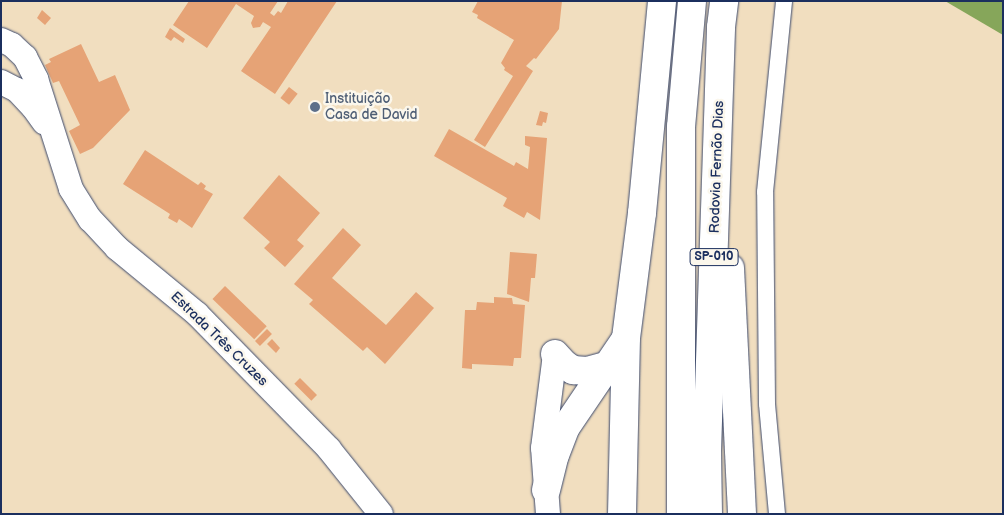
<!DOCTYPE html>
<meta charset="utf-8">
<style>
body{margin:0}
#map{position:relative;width:1004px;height:515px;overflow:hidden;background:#f1debf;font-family:"Balsamiq Sans",sans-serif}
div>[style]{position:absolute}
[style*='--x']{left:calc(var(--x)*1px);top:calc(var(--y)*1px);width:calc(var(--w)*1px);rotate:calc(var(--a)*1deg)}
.forest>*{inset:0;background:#86a65a}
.building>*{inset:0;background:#e6a376;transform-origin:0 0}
.roads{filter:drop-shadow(0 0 1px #3b496d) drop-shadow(0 0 1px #3b496d)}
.street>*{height:16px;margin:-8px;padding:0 8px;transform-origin:8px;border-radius:8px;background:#fff}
.secondary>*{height:24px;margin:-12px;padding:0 12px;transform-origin:12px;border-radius:12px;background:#fff}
.highway>*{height:28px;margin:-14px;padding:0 14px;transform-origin:14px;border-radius:14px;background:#fff}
.dots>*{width:14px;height:14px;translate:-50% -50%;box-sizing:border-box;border:2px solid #fbf7ec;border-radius:50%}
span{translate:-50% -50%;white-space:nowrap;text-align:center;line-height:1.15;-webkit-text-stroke:5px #fbf7ec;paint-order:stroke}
.shield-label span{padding:1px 4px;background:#fbf7ec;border:1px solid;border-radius:4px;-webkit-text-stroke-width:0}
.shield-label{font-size:12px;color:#1b2f5e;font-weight:700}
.service-label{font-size:14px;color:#4e5e75}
.left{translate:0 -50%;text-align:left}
.street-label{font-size:14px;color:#1b2f5e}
.frame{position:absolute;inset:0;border:2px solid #1b2f5e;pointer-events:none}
</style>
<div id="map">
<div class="forest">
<div style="clip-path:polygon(945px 1px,1003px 1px,1003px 35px)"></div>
</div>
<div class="building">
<div style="clip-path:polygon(189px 1px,278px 1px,270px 13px,274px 16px,278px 11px,281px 13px,288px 1px,337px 1px,275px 94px,241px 71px,271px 27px,263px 22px,260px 27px,253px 28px,251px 23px,254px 16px,236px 4px,207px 48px,173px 25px)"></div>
<div style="clip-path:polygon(478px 1px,562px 1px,559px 29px,536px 59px,534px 58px,526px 66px,533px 71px,485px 147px,474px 140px,513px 76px,504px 70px,505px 68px,501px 63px,514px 40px,477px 18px,478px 15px,472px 12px)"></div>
<div style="clip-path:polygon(42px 10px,51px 18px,45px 25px,37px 18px)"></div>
<div style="clip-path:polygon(170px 28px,185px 39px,183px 43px,174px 37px,171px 41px,165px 37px)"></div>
<div style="clip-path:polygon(81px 44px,99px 82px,115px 75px,130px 110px,93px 148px,80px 154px,69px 131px,80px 125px,59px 81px,53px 83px,45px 65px,51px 62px,49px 59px)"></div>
<div style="left:289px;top:87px;width:11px;height:14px;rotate:38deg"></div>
<div style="clip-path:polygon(540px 111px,548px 113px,546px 123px,543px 122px,542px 126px,536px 125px)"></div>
<div style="clip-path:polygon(449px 129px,514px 166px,516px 162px,528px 169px,530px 147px,525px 145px,525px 136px,547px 138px,540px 220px,527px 212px,524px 218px,503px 206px,507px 198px,434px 156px)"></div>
<div style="clip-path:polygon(145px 150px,198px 185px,201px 182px,206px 186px,204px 189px,213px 194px,192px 228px,179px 219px,177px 223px,168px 218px,170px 214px,123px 184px)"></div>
<div style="clip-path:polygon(279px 175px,320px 213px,297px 240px,304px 246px,285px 267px,264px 248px,270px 242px,243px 218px)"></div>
<div style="clip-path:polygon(343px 228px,361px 245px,332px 278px,386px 325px,416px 292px,434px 308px,385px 364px,367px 347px,363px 351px,309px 304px,313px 300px,294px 284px)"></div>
<div style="clip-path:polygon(510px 252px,537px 254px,535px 278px,531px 278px,529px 302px,507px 294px)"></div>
<div style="left:225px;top:286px;width:58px;height:18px;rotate:44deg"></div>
<div style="clip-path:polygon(494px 297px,512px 298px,513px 304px,525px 305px,521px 358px,514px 358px,513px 366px,472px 364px,472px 369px,462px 368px,465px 310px,476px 310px,477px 302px,494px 303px)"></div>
<div style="left:267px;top:329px;width:7px;height:17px;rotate:45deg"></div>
<div style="clip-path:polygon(272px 339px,280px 348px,276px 353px,267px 344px)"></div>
<div style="left:300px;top:378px;width:24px;height:8px;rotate:45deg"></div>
</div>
<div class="roads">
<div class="street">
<div style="--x:777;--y:514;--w:110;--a:-95.2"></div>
<div style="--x:767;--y:404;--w:212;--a:-90.5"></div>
<div style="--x:765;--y:192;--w:192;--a:-84.3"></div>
</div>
<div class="secondary">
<div style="--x:1;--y:40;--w:12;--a:24"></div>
<div style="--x:12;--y:45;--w:18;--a:43"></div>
<div style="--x:25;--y:57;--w:25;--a:63"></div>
<div style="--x:36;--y:79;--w:115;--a:72.3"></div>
<div style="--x:71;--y:189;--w:36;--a:58"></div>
<div style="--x:90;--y:219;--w:40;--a:47"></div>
<div style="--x:117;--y:248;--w:104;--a:39.5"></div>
<div style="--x:197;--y:314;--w:189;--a:45.6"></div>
<div style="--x:329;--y:449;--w:83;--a:51.3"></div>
<div style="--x:1;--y:82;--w:18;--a:27"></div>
<div style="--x:17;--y:90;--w:23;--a:47"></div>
<div style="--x:33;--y:107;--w:19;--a:54"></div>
<div style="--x:548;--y:514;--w:66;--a:-94.3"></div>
<div style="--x:543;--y:448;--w:95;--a:-82.7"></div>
</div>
<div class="highway">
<div style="--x:730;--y:268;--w:246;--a:87.2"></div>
<div style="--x:555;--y:354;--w:13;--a:48"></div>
<div style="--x:564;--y:364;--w:11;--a:34"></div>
<div style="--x:573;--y:370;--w:14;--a:4"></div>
<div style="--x:587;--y:371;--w:24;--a:-15"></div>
<div style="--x:546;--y:490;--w:36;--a:-76"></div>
<div style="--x:555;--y:455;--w:30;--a:-69"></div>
<div style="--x:566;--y:427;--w:105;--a:-55.9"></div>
<div style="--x:622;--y:514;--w:176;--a:-88.7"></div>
<div style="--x:626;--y:338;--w:126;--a:-82.7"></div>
<div style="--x:642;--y:213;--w:213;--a:-84.6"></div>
<div style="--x:681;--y:514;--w:387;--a:-90"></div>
<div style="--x:681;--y:127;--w:126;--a:-85"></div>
<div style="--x:708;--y:514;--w:63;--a:-90.9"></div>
<div style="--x:707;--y:451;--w:424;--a:-88.1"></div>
<div style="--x:721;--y:27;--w:26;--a:-83"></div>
</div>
</div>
<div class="dots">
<div style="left:315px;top:107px;background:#5c6f8a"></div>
</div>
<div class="shield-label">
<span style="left:714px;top:257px">SP-010</span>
</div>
<div class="service-label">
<span class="left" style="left:325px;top:107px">Instituição<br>Casa de David</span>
</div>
<div class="street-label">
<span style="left:717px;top:167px;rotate:-88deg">Rodovia Fernão Dias</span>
<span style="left:219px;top:339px;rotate:44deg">Estrada Três Cruzes</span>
</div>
<div class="frame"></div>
</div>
